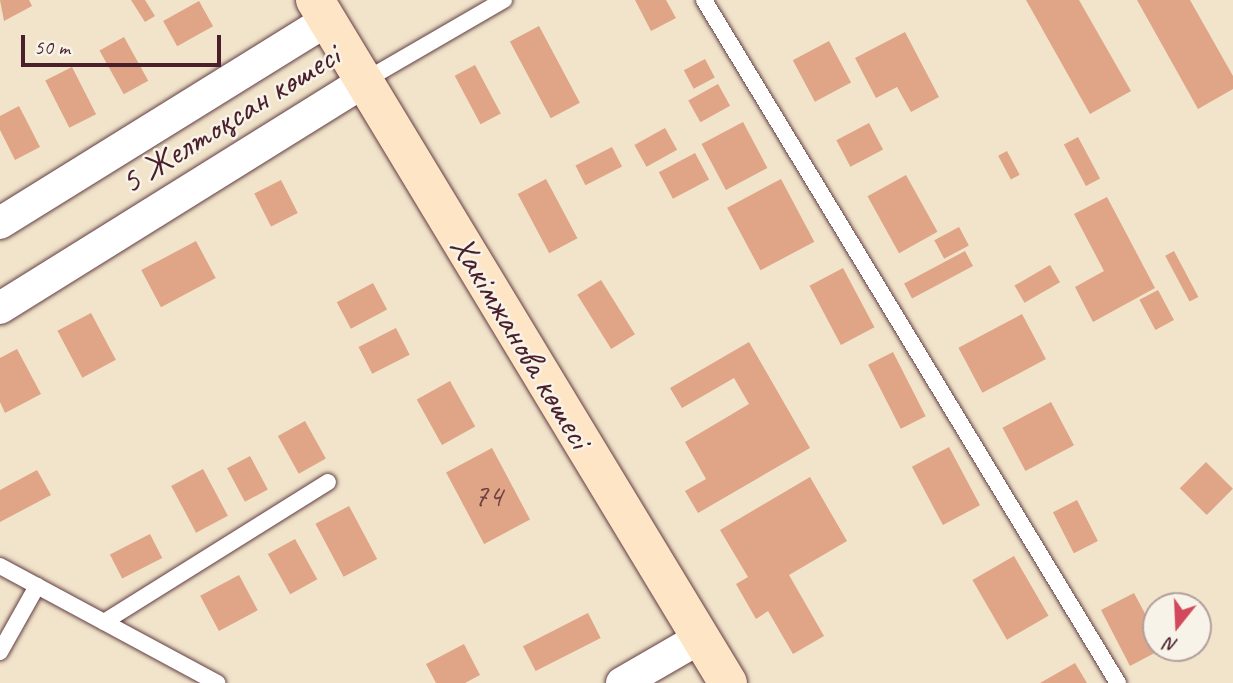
<!DOCTYPE html>
<meta charset="utf-8">
<style>
body{margin:0}
#map{position:relative;width:1233px;height:683px;overflow:hidden;background:#f1e4ca;font-family:Caveat,sans-serif}
div>[style]{position:absolute}
[style*='--x']{left:calc(var(--x)*1px);top:calc(var(--y)*1px);width:calc(var(--w)*1px);rotate:calc(var(--a)*1deg)}
.building>*{inset:0;background:#dfa586;transform-origin:0 0}
.roads{filter:drop-shadow(0 0 2px #633d43) drop-shadow(0 0 2px #633d43)}
.lane>*{height:16px;margin:-8px;padding:0 8px;transform-origin:8px;border-radius:8px;background:#fff}
.street>*{height:32px;margin:-16px;padding:0 16px;transform-origin:16px;border-radius:16px;background:#fff}
.secondary>*{height:38px;margin:-19px;padding:0 19px;transform-origin:19px;border-radius:19px;background:#fde5c5}
span{translate:-50% -50%;white-space:nowrap;text-align:center;line-height:1.15;-webkit-text-stroke:5px #f7f3e8;paint-order:stroke}
.number-label{font-size:32px;color:#6f4042}
.number-label span{-webkit-text-stroke-width:0}
.street-label{font-size:35px;color:#4a1f2b}
.north{position:absolute;left:1142px;top:592px;width:70px;height:70px;box-sizing:border-box;background:#f7f3e8;border:2px solid #b29e9c;border-radius:50%;rotate:198deg;font-size:19px;font-weight:700;line-height:28px;text-align:center;color:#4a1f2b}
.north::after{content:'';display:block;margin:auto;width:24px;height:32px;background:#d1495b;clip-path:polygon(50% 0,100% 100%,50% 72%,0 100%)}
.scale{position:absolute;left:21px;top:35px;width:200px;height:32px;box-sizing:border-box;border:4px solid #4a1f2b;border-top:0;padding-left:9px;font-size:21px;line-height:24px;white-space:nowrap;color:#4a1f2b;-webkit-text-stroke:5px #f7f3e8;paint-order:stroke}
</style>
<div id="map">
<div class="building">
<div style="clip-path:polygon(0 0,29px 0,32px 6px,4px 21px)"></div>
<div style="clip-path:polygon(131px 0,145px 0,155px 16px,145px 22px)"></div>
<div style="clip-path:polygon(635px 0,666px 0,676px 18px,651px 31px)"></div>
<div style="clip-path:polygon(1026px 0,1079px 0,1131px 91px,1090px 114px)"></div>
<div style="clip-path:polygon(1137px 0,1190px 0,1233px 76px,1233px 89px,1198px 109px)"></div>
<div style="left:199px;top:1px;width:29px;height:41px;rotate:61deg"></div>
<div style="left:539px;top:26px;width:87px;height:33px;rotate:62deg"></div>
<div style="clip-path:polygon(905px 32px,939px 97px,911px 112px,897px 87px,876px 98px,855px 58px)"></div>
<div style="left:124px;top:37px;width:50px;height:28px;rotate:61deg"></div>
<div style="left:829px;top:41px;width:47px;height:41px;rotate:62deg"></div>
<div style="left:705px;top:59px;width:21px;height:24px;rotate:62deg"></div>
<div style="left:475px;top:65px;width:55px;height:23px;rotate:62deg"></div>
<div style="left:72px;top:67px;width:53px;height:30px;rotate:63deg"></div>
<div style="left:718px;top:84px;width:25px;height:34px;rotate:61deg"></div>
<div style="clip-path:polygon(19px 106px,40px 147px,15px 160px,0 130px,0 116px)"></div>
<div style="left:743px;top:122px;width:52px;height:47px;rotate:62deg"></div>
<div style="left:869px;top:123px;width:30px;height:37px;rotate:62deg"></div>
<div style="left:665px;top:128px;width:25px;height:35px;rotate:61deg"></div>
<div style="left:1078px;top:137px;width:47px;height:16px;rotate:62deg"></div>
<div style="left:612px;top:147px;width:22px;height:41px;rotate:63deg"></div>
<div style="left:1007px;top:151px;width:27px;height:10px;rotate:62deg"></div>
<div style="left:695px;top:153px;width:30px;height:41px;rotate:62deg"></div>
<div style="left:906px;top:175px;width:65px;height:44px;rotate:61deg"></div>
<div style="left:546px;top:179px;width:67px;height:32px;rotate:62deg"></div>
<div style="left:781px;top:179px;width:71px;height:61px;rotate:62deg"></div>
<div style="left:281px;top:180px;width:37px;height:30px;rotate:63deg"></div>
<div style="clip-path:polygon(1107px 197px,1155px 288px,1093px 322px,1075px 287px,1104px 271px,1074px 214px)"></div>
<div style="left:959px;top:227px;width:21px;height:28px;rotate:62deg"></div>
<div style="left:196px;top:241px;width:42px;height:62px;rotate:62deg"></div>
<div style="left:965px;top:251px;width:17px;height:69px;rotate:62deg"></div>
<div style="left:1174px;top:251px;width:52px;height:10px;rotate:62deg"></div>
<div style="left:1050px;top:265px;width:20px;height:41px;rotate:60deg"></div>
<div style="left:843px;top:268px;width:67px;height:38px;rotate:62deg"></div>
<div style="left:601px;top:280px;width:64px;height:28px;rotate:58deg"></div>
<div style="left:373px;top:283px;width:30px;height:41px;rotate:62deg"></div>
<div style="left:1158px;top:290px;width:34px;height:21px;rotate:62deg"></div>
<div style="left:91px;top:313px;width:53px;height:38px;rotate:62deg"></div>
<div style="left:1022px;top:314px;width:51px;height:72px;rotate:62deg"></div>
<div style="left:396px;top:328px;width:30px;height:42px;rotate:63deg"></div>
<div style="clip-path:polygon(749px 342px,810px 448px,698px 513px,685px 491px,706px 479px,685px 442px,749px 404px,734px 378px,682px 408px,670px 388px)"></div>
<div style="clip-path:polygon(17px 349px,41px 394px,5px 413px,0 402px,0 358px)"></div>
<div style="left:893px;top:352px;width:72px;height:28px;rotate:63deg"></div>
<div style="left:450px;top:381px;width:52px;height:38px;rotate:61deg"></div>
<div style="left:1051px;top:402px;width:49px;height:55px;rotate:62deg"></div>
<div style="left:305px;top:421px;width:43px;height:31px;rotate:61deg"></div>
<div style="left:949px;top:447px;width:66px;height:42px;rotate:62deg"></div>
<div style="left:492px;top:448px;width:81px;height:52px;rotate:62deg"></div>
<div style="left:250px;top:456px;width:38px;height:26px;rotate:62deg"></div>
<div style="left:1206px;top:462px;width:38px;height:37px;rotate:45deg"></div>
<div style="left:203px;top:469px;width:53px;height:36px;rotate:62deg"></div>
<div style="clip-path:polygon(37px 470px,51px 495px,0 522px,0 490px)"></div>
<div style="clip-path:polygon(810px 477px,847px 541px,789px 575px,824px 636px,793px 654px,768px 611px,756px 619px,736px 584px,748px 577px,720px 530px)"></div>
<div style="left:1077px;top:500px;width:46px;height:27px;rotate:63deg"></div>
<div style="left:349px;top:506px;width:60px;height:38px;rotate:62deg"></div>
<div style="left:150px;top:534px;width:27px;height:45px;rotate:63deg"></div>
<div style="left:295px;top:539px;width:46px;height:31px;rotate:61deg"></div>
<div style="left:1014px;top:556px;width:69px;height:48px;rotate:60deg"></div>
<div style="left:239px;top:575px;width:40px;height:44px;rotate:62deg"></div>
<div style="clip-path:polygon(1134px 593px,1156px 634px,1156px 648px,1164px 648px,1130px 666px,1101px 610px)"></div>
<div style="left:588px;top:613px;width:28px;height:73px;rotate:63deg"></div>
<div style="clip-path:polygon(464px 644px,480px 675px,465px 683px,436px 683px,426px 664px)"></div>
<div style="clip-path:polygon(1075px 663px,1087px 683px,1040px 683px)"></div>
</div>
<div class="roads">
<div class="lane">
<div style="--x:704;--y:0;--w:799;--a:58.78"></div>
<div style="--x:364;--y:81;--w:162;--a:-30.1"></div>
<div style="--x:0;--y:566;--w:247;--a:28.3"></div>
<div style="--x:104;--y:622;--w:264;--a:-32"></div>
<div style="--x:0;--y:652;--w:76;--a:-60.7"></div>
</div>
<div class="street">
<div style="--x:0;--y:223;--w:385;--a:-31.8"></div>
<div style="--x:0;--y:308;--w:429;--a:-31.9"></div>
<div style="--x:622;--y:683;--w:90;--a:-30"></div>
</div>
<div class="secondary">
<div style="--x:315;--y:0;--w:798;--a:58.84"></div>
</div>
</div>
<div class="number-label">
<span style="left:488px;top:496px">74</span>
</div>
<div class="street-label">
<span style="left:230px;top:119px;rotate:-32deg">5 Желтоқсан көшесі</span>
<span style="left:521px;top:342px;rotate:59deg">Хакімжанова көшесі</span>
</div>
<div class="north">N</div>
<div class="scale">50 m</div>
</div>
